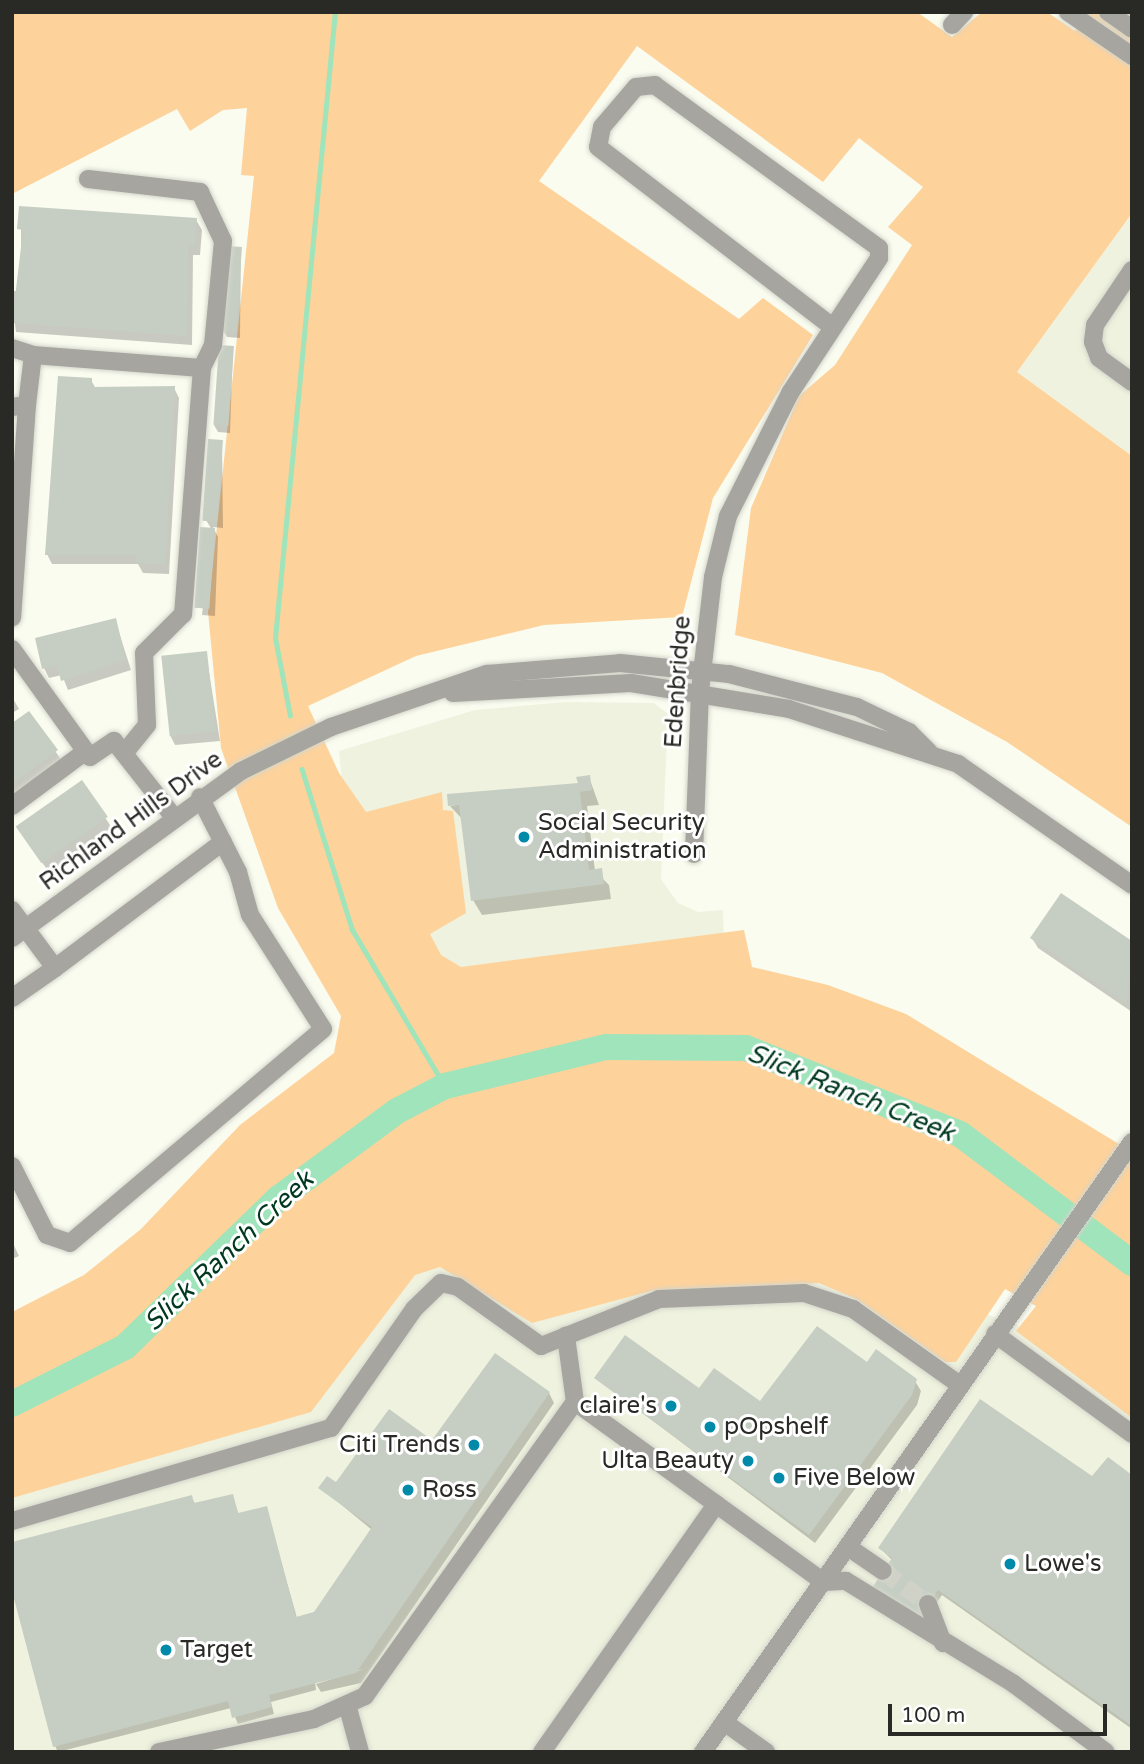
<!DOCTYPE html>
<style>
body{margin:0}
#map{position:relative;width:1144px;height:1764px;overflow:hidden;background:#fafcf0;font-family:"Varela Round",sans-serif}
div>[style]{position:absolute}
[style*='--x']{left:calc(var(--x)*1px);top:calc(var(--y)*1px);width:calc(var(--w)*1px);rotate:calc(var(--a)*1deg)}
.built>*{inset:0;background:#eef2de}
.green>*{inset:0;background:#fed29b}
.shadow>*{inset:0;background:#0003}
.stream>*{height:4.5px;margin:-2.25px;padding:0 2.25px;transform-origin:2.25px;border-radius:2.25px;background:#9fe4bb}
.river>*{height:26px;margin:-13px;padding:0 13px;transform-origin:13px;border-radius:13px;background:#9fe4bb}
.building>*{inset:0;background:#c6cec3;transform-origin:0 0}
.minor-tunnel>*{height:18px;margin-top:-9px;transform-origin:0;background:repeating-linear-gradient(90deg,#d0d2c7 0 18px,transparent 0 27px)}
.roads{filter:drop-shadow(0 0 2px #d4d6cb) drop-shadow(0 0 2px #d4d6cb)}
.minor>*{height:18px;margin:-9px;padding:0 9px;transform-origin:9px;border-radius:9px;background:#a7a5a0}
.dots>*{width:19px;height:19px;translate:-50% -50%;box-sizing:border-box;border:4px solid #fff;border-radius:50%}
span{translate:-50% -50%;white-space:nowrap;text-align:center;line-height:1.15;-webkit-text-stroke:6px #fff;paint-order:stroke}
.street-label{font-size:24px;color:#292925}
.poi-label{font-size:24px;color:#292925}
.left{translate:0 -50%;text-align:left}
.right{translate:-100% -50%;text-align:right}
.water-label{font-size:26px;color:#00381f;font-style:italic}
.frame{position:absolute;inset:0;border:14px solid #292925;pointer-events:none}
.scale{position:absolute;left:888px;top:1704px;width:219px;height:32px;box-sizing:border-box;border:4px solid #292925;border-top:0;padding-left:9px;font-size:21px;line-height:24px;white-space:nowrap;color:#292925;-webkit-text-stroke:5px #fff;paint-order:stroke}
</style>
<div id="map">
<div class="built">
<div style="clip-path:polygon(1132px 213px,1132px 456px,1017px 372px)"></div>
<div style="clip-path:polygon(566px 702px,654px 703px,668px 714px,661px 879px,678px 903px,698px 912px,723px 910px,724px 952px,455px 986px,343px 790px,339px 751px,475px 710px)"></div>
<div style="clip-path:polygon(428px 1261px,747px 1272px,910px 1288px,1017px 1325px,1132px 1408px,1132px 1752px,12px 1752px,12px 1492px)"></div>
</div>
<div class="green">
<div style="clip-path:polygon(12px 12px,917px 12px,952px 37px,982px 12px,1047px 12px,1075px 31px,1088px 12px,1132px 12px,1132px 213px,1017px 372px,1132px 456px,1132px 827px,1007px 742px,882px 673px,735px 635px,751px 508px,799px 396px,835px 365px,912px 245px,888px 227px,923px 187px,859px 138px,823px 182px,637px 46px,539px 181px,739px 319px,763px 298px,813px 335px,713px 498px,682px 617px,544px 625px,416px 656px,308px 706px,339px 773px,366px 812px,442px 792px,443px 810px,453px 811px,466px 913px,430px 934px,441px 955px,461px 967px,744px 930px,752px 967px,828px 985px,906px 1014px,1132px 1152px,1132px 1418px,1016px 1331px,1036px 1306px,1005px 1289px,956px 1362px,945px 1362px,856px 1299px,819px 1283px,651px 1291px,532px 1323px,440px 1267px,415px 1275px,311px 1412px,12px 1498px,12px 1312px,84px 1275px,141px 1229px,240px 1125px,334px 1053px,341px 1016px,278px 908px,221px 748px,208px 612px,254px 176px,241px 175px,247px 108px,223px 110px,190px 131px,177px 109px,12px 194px)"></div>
</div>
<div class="shadow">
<div style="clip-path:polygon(21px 207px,196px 220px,202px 230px,200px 255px,193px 255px,192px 345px,16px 332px,12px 302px,13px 291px,21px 291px)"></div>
<div style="clip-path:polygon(241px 248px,240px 338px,227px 337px,223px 330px)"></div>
<div style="clip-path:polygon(233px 348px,230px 433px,218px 432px,214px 425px)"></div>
<div style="clip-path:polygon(91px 380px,96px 389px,174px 388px,179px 398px,169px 574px,143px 573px,138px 564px,52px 564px,47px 554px)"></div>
<div style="clip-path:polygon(222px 442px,223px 528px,213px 527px,218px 537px,215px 616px,202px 615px,212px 530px,206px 520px)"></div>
<div style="clip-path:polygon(115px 620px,131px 670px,68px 690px,62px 675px,49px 678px,44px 668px)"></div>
<div style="clip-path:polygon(206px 653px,220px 741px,175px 745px,170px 735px)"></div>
<div style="clip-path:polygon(12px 697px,19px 709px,12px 713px)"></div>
<div style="clip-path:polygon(29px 713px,62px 761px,12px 798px,12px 725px)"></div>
<div style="clip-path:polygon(589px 777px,599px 805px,587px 806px,595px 871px,609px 885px,611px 899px,482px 915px,473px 900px,463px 820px,450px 806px,580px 785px)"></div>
<div style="clip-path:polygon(82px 783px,112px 828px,51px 875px,24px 837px)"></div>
<div style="clip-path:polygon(1032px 938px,1132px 943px,1132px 1012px,1038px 948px)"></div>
<div style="clip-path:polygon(12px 1241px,19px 1256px,12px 1259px)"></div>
<div style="clip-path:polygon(867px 1364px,915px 1381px,921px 1391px,917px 1405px,815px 1543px,596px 1378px,761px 1403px)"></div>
<div style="clip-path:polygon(549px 1393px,554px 1403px,361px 1683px,321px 1692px,316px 1684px,364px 1669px,315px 1681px,316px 1690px,271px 1702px,274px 1714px,238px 1724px,231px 1708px,58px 1752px,55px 1746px,191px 1497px,196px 1505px,232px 1496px,239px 1515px,266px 1508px,297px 1618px,315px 1614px,372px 1530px,321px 1488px)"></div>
<div style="clip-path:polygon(1092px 1478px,1132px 1478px,1132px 1729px,942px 1595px,921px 1626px,893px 1561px,880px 1548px)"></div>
</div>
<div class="stream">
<div style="--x:290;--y:716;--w:79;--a:-100.9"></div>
<div style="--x:275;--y:638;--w:629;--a:-84.53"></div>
<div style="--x:302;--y:769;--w:168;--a:72.6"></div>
<div style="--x:352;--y:929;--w:182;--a:59.4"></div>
</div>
<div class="river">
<div style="--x:12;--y:1404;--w:127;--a:-26.8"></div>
<div style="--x:125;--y:1347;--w:214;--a:-44.1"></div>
<div style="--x:279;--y:1198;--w:147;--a:-36.4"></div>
<div style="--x:397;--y:1111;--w:54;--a:-27.5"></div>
<div style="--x:445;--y:1086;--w:166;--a:-13.6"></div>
<div style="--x:606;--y:1047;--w:140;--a:0.4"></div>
<div style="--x:746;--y:1048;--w:231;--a:21.9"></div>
<div style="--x:960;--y:1134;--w:215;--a:36.9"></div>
</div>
<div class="building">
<div style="clip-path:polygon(19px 206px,197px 218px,195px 246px,188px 245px,187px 336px,12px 323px,23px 230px,17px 229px)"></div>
<div style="left:227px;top:246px;width:15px;height:85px;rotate:4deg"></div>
<div style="left:219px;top:345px;width:15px;height:80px;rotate:4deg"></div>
<div style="clip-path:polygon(58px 376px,92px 378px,92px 387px,175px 386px,165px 565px,136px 563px,136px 555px,45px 555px)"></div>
<div style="left:208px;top:439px;width:15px;height:82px;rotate:4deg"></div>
<div style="left:200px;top:527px;width:15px;height:81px;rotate:4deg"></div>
<div style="clip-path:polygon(116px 618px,126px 660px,61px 681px,57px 665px,42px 669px,35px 638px)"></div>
<div style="left:207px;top:651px;width:81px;height:46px;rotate:84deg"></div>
<div style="clip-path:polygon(29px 711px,58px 750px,12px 784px,12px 723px)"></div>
<div style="clip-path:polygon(590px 775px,592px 790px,580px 792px,589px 870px,602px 868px,604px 884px,471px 901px,459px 805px,448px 806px,447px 794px,578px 783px,576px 777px)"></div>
<div style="left:82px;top:780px;width:45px;height:81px;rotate:55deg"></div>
<div style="clip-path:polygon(1061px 893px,1132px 941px,1127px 1004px,1030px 938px)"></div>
<div style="clip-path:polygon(817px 1326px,867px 1362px,876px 1349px,917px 1379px,912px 1395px,809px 1535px,594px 1378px,625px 1335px,699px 1388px,714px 1368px,760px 1401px)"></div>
<div style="clip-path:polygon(495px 1353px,550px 1392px,356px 1673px,269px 1695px,272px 1707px,232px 1718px,228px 1701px,53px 1747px,12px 1591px,12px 1542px,192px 1495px,194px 1503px,233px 1494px,238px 1513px,267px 1506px,296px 1617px,314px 1612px,372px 1527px,318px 1488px,327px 1476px,336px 1482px,389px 1409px,432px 1440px)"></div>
<div style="clip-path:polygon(980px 1399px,1092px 1476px,1108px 1457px,1132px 1475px,1132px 1726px,938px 1590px,917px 1621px,870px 1591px,892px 1558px,878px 1548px)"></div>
</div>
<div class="minor-tunnel">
<div style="--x:883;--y:1571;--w:56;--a:36.3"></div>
</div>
<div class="roads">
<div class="minor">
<div style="--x:1068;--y:12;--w:78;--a:34.5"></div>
<div style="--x:1108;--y:12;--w:29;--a:35"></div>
<div style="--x:952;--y:25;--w:18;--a:-47"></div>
<div style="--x:88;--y:179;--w:113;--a:6.6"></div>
<div style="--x:200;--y:192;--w:54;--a:64.9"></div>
<div style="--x:223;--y:241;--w:104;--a:95.5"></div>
<div style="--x:213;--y:345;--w:25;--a:116"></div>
<div style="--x:1132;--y:270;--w:66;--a:123.9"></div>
<div style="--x:1095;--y:325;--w:17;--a:97"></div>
<div style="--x:1093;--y:342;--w:17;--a:69"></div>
<div style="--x:1099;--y:358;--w:41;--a:36"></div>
<div style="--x:12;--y:348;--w:22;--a:18"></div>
<div style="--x:27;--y:405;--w:50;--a:-83.2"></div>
<div style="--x:33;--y:355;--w:169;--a:4.4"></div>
<div style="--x:202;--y:368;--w:247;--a:94.4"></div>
<div style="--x:183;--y:614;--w:55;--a:135"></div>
<div style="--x:144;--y:653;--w:72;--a:87.6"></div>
<div style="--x:147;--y:725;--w:36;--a:129"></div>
<div style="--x:12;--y:407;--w:15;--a:-8"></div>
<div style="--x:27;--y:405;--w:213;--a:94"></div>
<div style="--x:12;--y:649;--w:133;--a:54.2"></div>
<div style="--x:90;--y:757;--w:29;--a:-34"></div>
<div style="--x:114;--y:741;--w:95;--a:51.8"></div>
<div style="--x:453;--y:693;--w:178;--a:-3.2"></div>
<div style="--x:631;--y:683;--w:160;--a:9.3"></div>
<div style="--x:789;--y:709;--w:178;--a:18"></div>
<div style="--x:958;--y:764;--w:212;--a:34.8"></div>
<div style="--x:12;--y:806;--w:92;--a:-36.6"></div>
<div style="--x:694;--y:854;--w:163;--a:-87.9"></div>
<div style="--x:700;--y:691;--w:115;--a:-83.5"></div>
<div style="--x:713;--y:577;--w:63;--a:-76.2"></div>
<div style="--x:728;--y:516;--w:138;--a:-63.2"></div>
<div style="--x:790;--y:393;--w:162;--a:-56.6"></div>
<div style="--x:879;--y:258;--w:10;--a:-90"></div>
<div style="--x:879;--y:248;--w:277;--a:-144"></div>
<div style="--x:655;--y:85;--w:19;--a:174"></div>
<div style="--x:636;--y:87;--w:52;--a:130.4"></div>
<div style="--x:602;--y:127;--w:20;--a:101"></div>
<div style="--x:598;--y:147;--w:292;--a:37.5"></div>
<div style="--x:12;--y:910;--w:72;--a:53.4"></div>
<div style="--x:55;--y:968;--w:52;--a:145.1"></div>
<div style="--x:12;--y:938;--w:283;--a:-36.1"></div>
<div style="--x:241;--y:771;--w:100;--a:-26.1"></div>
<div style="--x:331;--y:727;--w:165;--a:-18.8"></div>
<div style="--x:487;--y:674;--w:133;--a:-4.7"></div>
<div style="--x:620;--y:663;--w:110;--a:5.8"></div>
<div style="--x:729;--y:674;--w:132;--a:14.5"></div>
<div style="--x:857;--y:707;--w:58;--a:25.7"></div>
<div style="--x:909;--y:732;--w:28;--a:45"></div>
<div style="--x:55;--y:968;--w:210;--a:-36.9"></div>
<div style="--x:12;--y:1166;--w:77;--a:63.1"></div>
<div style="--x:47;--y:1235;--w:24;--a:19"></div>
<div style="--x:70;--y:1243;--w:331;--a:-40.2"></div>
<div style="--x:323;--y:1029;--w:135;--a:-122.6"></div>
<div style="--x:250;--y:915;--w:45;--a:-105.6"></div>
<div style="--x:238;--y:872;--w:84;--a:-116.9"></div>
<div style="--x:995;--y:1334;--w:170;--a:36.1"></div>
<div style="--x:575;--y:1402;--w:307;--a:35.9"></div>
<div style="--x:824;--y:1582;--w:22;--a:-3"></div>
<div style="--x:846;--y:1581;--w:197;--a:31.5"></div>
<div style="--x:1014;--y:1684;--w:114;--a:36.5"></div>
<div style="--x:12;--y:1521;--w:332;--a:-16.3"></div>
<div style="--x:331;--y:1428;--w:145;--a:-55.1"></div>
<div style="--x:414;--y:1309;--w:37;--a:-44"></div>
<div style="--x:441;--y:1283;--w:17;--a:13"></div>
<div style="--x:458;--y:1287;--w:102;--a:35.4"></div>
<div style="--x:541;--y:1346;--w:127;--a:-21.7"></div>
<div style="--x:659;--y:1299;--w:145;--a:-2.4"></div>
<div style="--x:804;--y:1293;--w:52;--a:18.1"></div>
<div style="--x:853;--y:1309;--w:131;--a:35.4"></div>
<div style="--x:848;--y:1547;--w:42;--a:34.4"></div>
<div style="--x:928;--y:1604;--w:42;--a:69"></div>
<div style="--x:348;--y:1708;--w:46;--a:74.7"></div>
<div style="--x:724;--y:1722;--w:52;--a:35.5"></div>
<div style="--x:159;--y:1752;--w:158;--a:-12"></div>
<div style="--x:314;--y:1719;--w:56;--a:-24.3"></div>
<div style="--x:365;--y:1696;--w:361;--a:-54.5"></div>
<div style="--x:575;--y:1402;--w:67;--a:-97.8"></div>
<div style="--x:542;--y:1752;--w:303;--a:-54.9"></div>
<div style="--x:703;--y:1752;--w:746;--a:-54.88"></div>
</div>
</div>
<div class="dots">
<div style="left:524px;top:837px;background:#008aaa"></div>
<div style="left:671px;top:1406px;background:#008aaa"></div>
<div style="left:710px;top:1427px;background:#008aaa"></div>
<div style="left:474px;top:1445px;background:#008aaa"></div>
<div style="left:748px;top:1461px;background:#008aaa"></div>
<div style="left:779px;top:1478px;background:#008aaa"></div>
<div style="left:408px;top:1490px;background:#008aaa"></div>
<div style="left:1010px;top:1564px;background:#008aaa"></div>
<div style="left:166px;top:1650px;background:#008aaa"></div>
</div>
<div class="street-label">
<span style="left:678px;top:682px;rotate:-86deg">Edenbridge</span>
<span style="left:131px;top:821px;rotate:-36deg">Richland Hills Drive</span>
</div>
<div class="poi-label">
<span class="left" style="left:538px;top:837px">Social Security<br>Administration</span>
<span class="right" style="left:657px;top:1406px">claire's</span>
<span class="left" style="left:724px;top:1427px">pOpshelf</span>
<span class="right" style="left:460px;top:1445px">Citi Trends</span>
<span class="right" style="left:734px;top:1461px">Ulta Beauty</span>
<span class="left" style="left:793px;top:1478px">Five Below</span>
<span class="left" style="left:422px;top:1490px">Ross</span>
<span class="left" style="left:1024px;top:1564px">Lowe's</span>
<span class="left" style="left:180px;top:1650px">Target</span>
</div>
<div class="water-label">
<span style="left:851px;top:1093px;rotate:22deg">Slick Ranch Creek</span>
<span style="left:229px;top:1251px;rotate:-43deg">Slick Ranch Creek</span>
</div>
<div class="frame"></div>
<div class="scale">100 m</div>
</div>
